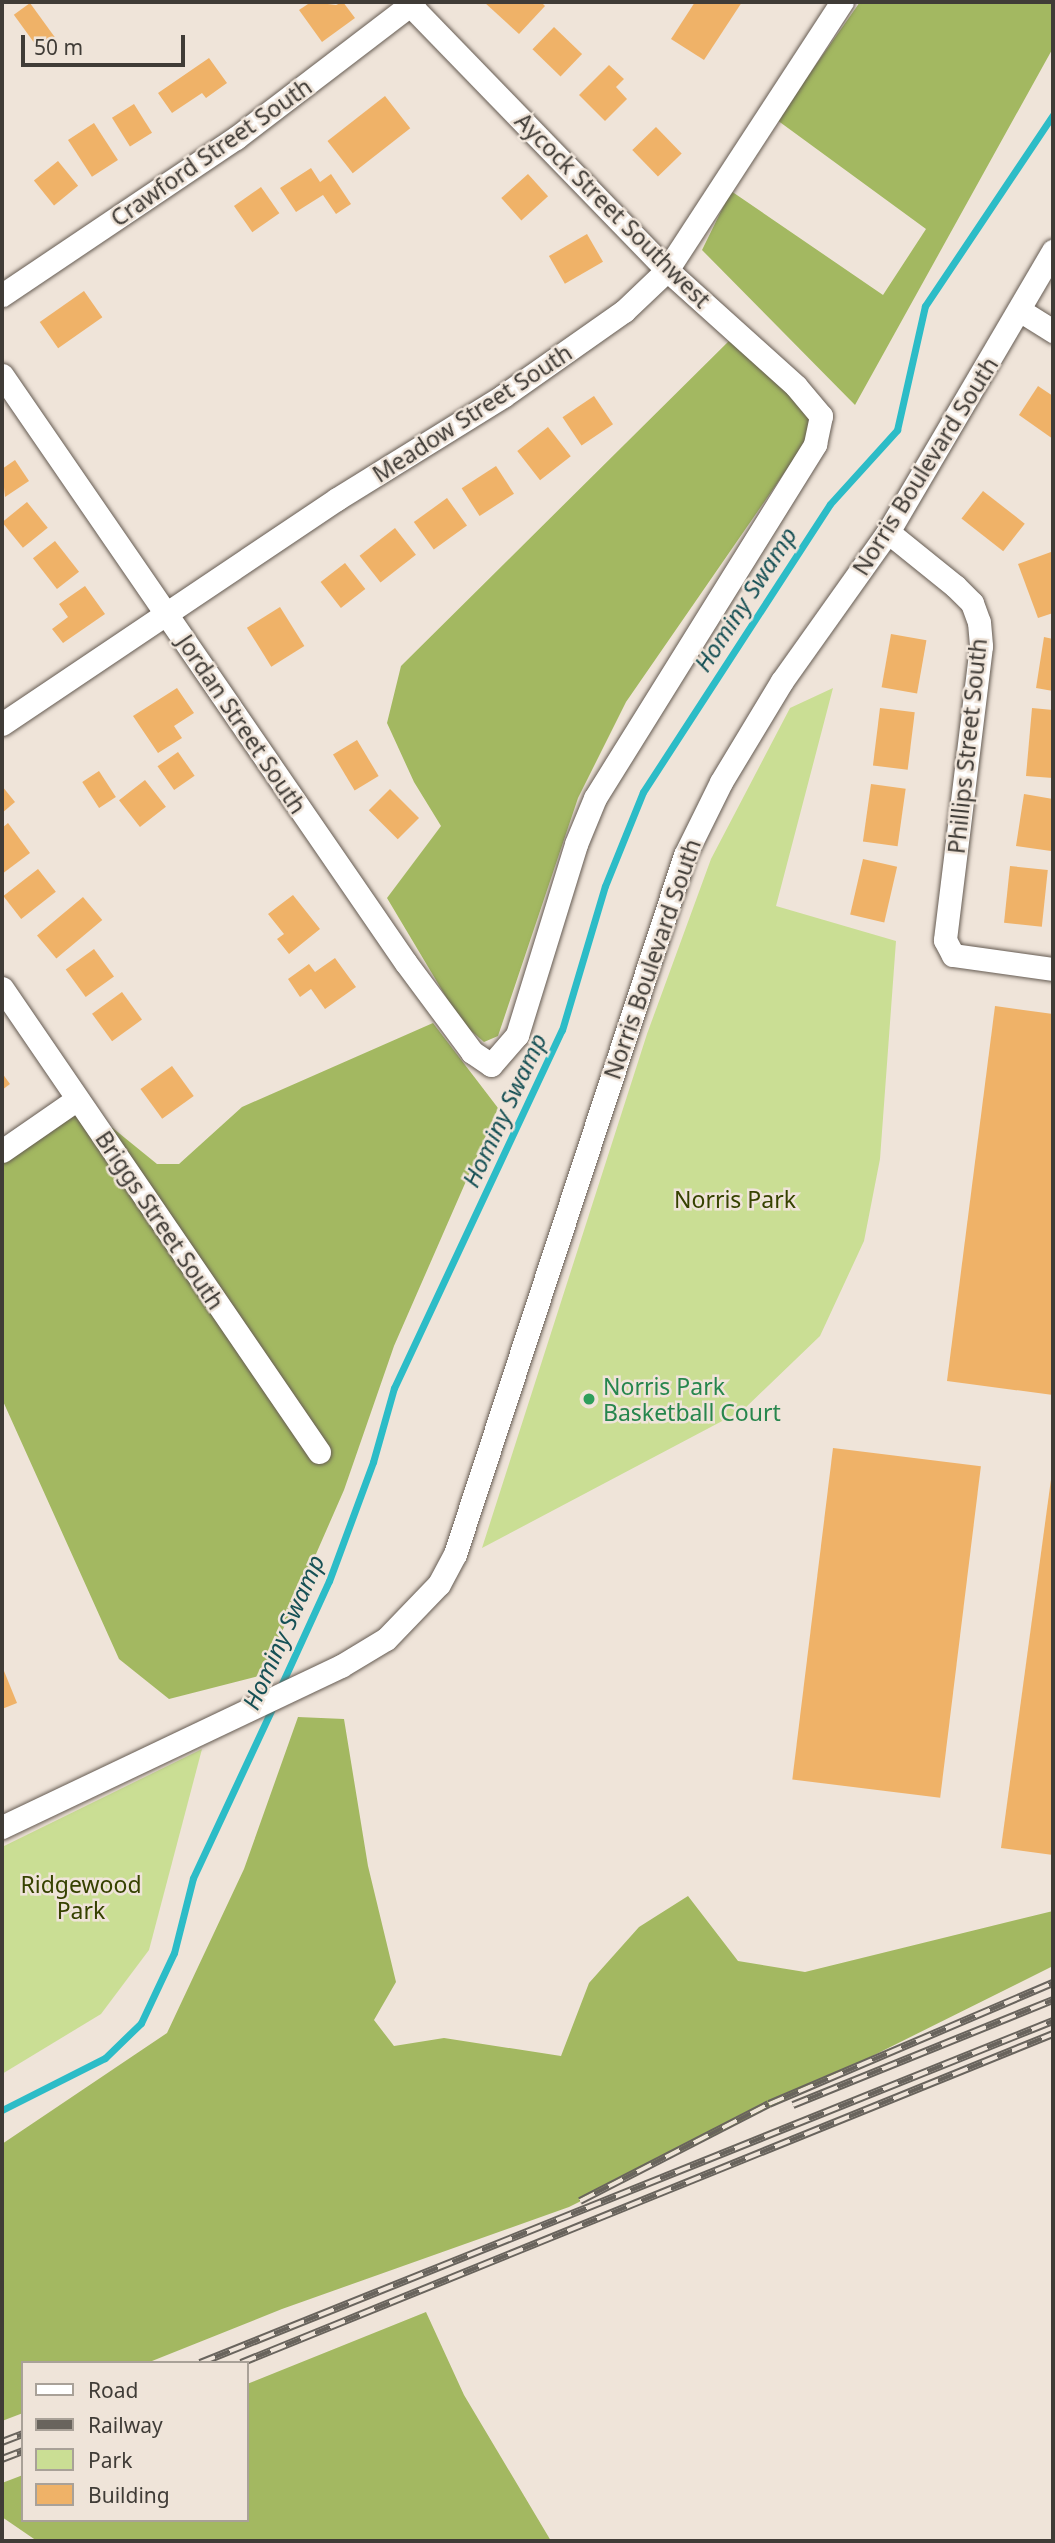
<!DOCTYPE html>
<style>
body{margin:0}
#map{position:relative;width:1055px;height:2543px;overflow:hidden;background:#efe4d9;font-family:"Noto Sans",sans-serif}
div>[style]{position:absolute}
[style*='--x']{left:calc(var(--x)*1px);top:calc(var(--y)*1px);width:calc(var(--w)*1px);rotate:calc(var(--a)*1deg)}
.green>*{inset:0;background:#cade94}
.forest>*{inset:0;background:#a3b861}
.stream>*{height:7px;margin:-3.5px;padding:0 3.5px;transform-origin:3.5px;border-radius:3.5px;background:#2cbcc7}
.building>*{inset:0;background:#efb268;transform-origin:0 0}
.roads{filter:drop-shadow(0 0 2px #655b52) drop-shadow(0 0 2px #655b52)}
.minor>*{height:23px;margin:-11.5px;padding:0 11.5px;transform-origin:11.5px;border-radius:11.5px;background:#fff}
.rail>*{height:8px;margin-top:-4px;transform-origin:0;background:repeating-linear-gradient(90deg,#efe4d9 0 16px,#69645d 0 32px);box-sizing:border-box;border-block:2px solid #69645d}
.dots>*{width:19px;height:19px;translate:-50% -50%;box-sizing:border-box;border:4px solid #efe4d9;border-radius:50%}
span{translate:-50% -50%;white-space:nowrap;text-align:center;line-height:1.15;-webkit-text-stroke:5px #efe4d9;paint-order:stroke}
.street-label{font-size:23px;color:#403c37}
.park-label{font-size:23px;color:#364200}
.leisure-label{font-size:23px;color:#27864d}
.left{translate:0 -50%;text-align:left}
.water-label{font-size:24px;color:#165055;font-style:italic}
.frame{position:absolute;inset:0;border:4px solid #403c37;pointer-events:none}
.legend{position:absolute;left:21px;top:2361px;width:228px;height:161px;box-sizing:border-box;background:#efe4d9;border:2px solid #a9a198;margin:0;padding:9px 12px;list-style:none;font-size:21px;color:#403c37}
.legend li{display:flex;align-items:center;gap:14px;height:35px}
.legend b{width:35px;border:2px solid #a9a198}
.scale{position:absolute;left:21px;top:35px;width:164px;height:32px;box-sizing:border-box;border:4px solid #403c37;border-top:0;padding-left:9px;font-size:21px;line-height:24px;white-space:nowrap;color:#403c37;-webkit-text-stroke:5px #efe4d9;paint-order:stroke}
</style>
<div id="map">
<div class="green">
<div style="clip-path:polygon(833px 688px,776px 906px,896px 941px,880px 1159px,864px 1241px,820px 1336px,743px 1410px,482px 1548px,647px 1034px,711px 859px,790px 708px)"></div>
<div style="clip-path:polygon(202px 1749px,149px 1950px,101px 2014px,2px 2074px,2px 1847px)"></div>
</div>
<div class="forest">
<div style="clip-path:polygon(860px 2px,1053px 2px,1053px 48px,855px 405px,702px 250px,731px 191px,883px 295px,926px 229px,777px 120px)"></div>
<div style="clip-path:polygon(737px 333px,816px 408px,807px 440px,626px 702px,578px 798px,498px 1036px,484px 1042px,461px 1022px,387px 898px,441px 826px,414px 782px,387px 723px,401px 666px)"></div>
<div style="clip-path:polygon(433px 1023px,498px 1108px,394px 1346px,344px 1490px,263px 1675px,169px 1699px,119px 1659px,2px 1399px,2px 1151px,77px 1099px,157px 1164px,179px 1164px,242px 1107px)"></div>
<div style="clip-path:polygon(298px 1717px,344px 1719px,368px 1866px,396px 1982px,374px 2020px,394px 2046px,444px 2038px,561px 2056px,589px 1983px,639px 1927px,688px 1896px,738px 1961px,805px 1972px,1053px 1911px,1053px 1966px,569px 2207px,282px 2309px,147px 2363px,23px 2363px,23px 2413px,2px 2421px,2px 2144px,167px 2033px,244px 1869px)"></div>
<div style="clip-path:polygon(426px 2312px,464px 2395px,551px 2541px,37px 2541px,2px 2517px,2px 2483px,23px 2475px,23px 2520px,247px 2520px,247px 2384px)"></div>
</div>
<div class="stream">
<div style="--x:279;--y:1690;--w:120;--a:-65.4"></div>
<div style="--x:329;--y:1581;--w:127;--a:-69.7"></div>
<div style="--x:373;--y:1462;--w:77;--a:-74.2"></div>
<div style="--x:394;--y:1388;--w:395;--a:-64.9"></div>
<div style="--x:562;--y:1030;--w:150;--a:-73.4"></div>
<div style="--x:605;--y:886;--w:101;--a:-68"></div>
<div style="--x:643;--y:792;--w:343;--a:-57"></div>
<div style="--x:830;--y:504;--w:100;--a:-47.8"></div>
<div style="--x:897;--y:430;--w:127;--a:-77.3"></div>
<div style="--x:925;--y:306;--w:230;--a:-56.2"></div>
<div style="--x:2;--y:2110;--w:115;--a:-26.8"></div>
<div style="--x:105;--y:2058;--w:50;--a:-44.2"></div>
<div style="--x:141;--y:2023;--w:77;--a:-64.8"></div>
<div style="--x:174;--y:1953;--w:77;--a:-75.8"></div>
<div style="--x:193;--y:1878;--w:192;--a:-65"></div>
</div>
<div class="building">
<div style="clip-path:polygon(311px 2px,336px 5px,343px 2px,355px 18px,322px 42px,299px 10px)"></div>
<div style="clip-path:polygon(484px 2px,541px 2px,545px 6px,519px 34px)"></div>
<div style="clip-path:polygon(695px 2px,742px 2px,704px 60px,671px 39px)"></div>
<div style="left:30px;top:3px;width:42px;height:20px;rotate:54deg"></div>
<div style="left:554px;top:27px;width:39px;height:31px;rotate:44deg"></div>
<div style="clip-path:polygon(209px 58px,227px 83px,206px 98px,202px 93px,172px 113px,158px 93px)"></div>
<div style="clip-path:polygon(609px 65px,624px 79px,616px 87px,627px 99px,605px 121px,579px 95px)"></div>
<div style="left:385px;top:96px;width:41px;height:73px;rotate:52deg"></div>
<div style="left:134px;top:104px;width:34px;height:26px;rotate:58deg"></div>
<div style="left:94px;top:123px;width:44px;height:31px;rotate:57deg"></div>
<div style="left:656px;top:127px;width:37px;height:33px;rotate:46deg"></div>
<div style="left:58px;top:161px;width:32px;height:31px;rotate:51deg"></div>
<div style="clip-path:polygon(311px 168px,320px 182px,331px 174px,351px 204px,336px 214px,323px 195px,296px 212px,280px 188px)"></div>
<div style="left:528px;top:174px;width:30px;height:36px;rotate:48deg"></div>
<div style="left:261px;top:187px;width:32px;height:33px;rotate:55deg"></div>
<div style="left:587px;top:234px;width:32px;height:44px;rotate:60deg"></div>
<div style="left:84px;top:291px;width:32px;height:54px;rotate:55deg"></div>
<div style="clip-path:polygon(1038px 386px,1053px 396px,1053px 439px,1019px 415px)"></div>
<div style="left:594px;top:396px;width:34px;height:38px;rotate:56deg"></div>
<div style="left:548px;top:427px;width:37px;height:39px;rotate:52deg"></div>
<div style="clip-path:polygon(15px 460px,29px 481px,5px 497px,2px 469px)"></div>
<div style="left:496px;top:466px;width:33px;height:41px;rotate:57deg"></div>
<div style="left:983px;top:491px;width:53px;height:35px;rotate:38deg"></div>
<div style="left:447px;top:498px;width:34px;height:41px;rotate:54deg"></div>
<div style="left:27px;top:502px;width:33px;height:32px;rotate:51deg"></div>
<div style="left:395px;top:528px;width:34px;height:45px;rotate:52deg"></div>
<div style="left:55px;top:541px;width:39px;height:28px;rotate:52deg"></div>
<div style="clip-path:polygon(1051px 552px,1053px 613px,1038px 618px,1018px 564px)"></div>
<div style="left:345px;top:563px;width:33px;height:31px;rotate:52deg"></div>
<div style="clip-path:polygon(85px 586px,105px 614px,63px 643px,52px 629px,68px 617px,59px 604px)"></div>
<div style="left:280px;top:607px;width:46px;height:39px;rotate:58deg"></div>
<div style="left:891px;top:634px;width:36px;height:54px;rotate:10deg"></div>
<div style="clip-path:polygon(1044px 637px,1053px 639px,1053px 691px,1036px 688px)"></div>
<div style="clip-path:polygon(177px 688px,194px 713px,174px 726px,182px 738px,158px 753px,133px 716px)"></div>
<div style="left:880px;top:708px;width:35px;height:58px;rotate:7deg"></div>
<div style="clip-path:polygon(1032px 708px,1053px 710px,1053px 778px,1026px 776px)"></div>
<div style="left:357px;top:740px;width:42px;height:28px;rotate:59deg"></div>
<div style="left:178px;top:752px;width:29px;height:25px;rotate:55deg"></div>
<div style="left:99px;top:771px;width:31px;height:20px;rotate:57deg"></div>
<div style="left:145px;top:780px;width:34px;height:33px;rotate:52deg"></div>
<div style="left:871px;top:784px;width:35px;height:58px;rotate:8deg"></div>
<div style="clip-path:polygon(2px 786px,15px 802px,2px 813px)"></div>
<div style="left:390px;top:789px;width:41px;height:30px;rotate:45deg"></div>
<div style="clip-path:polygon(1024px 794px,1053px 799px,1051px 851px,1016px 846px)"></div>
<div style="clip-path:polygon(8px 823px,30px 853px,2px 874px,2px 828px)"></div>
<div style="left:863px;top:859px;width:35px;height:57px;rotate:13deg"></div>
<div style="left:1010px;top:866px;width:38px;height:57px;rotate:6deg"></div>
<div style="left:38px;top:869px;width:29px;height:44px;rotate:52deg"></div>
<div style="clip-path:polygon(293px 895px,320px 929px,289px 954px,277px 939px,284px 934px,268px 914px)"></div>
<div style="left:83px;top:897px;width:30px;height:60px;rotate:50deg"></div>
<div style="left:94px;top:949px;width:34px;height:35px;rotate:54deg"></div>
<div style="clip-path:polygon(335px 958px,356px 987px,325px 1009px,311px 989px,300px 997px,288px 979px,309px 964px,315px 972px)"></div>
<div style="left:122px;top:992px;width:34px;height:37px;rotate:54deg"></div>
<div style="clip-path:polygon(995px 1006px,1053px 1014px,1053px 1395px,947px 1381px)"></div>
<div style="left:172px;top:1066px;width:37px;height:39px;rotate:54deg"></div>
<div style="clip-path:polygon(2px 1073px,10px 1084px,2px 1090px)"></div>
<div style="left:833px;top:1448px;width:149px;height:334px;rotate:7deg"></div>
<div style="clip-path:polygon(1052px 1472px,1053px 1472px,1053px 1855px,1001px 1848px)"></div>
<div style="clip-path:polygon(4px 1671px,17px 1703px,2px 1709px,2px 1672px)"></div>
</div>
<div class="roads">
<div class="minor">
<div style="--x:2;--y:295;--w:282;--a:-33.9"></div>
<div style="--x:236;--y:138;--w:224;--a:-37.4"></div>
<div style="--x:1021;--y:311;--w:38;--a:32"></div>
<div style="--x:2;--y:375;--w:713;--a:55.51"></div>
<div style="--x:406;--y:963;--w:111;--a:53.4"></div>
<div style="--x:472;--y:1052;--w:23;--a:34"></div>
<div style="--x:491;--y:1065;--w:40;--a:-49"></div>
<div style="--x:517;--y:1035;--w:200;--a:-72.8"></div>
<div style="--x:576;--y:844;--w:50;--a:-67.6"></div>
<div style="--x:595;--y:798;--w:417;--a:-58.1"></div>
<div style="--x:815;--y:444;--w:29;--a:-78"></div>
<div style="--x:821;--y:416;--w:39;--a:-130"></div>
<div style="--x:796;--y:386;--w:173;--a:-138"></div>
<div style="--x:667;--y:270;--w:373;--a:-134.1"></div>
<div style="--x:888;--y:532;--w:86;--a:38.9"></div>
<div style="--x:955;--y:586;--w:24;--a:45"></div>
<div style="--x:972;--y:603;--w:20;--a:70"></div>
<div style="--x:979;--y:622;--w:24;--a:85"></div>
<div style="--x:981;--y:646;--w:296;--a:97"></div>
<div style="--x:945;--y:940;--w:17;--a:62"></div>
<div style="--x:953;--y:955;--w:101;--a:8"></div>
<div style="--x:2;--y:724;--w:404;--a:-33.9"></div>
<div style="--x:337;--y:499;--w:195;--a:-31.8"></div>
<div style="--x:503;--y:396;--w:148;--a:-35.1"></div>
<div style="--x:624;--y:311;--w:59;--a:-43.6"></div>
<div style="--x:667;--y:270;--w:320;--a:-56.9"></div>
<div style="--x:2;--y:988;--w:562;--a:55.66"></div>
<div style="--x:2;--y:1151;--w:91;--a:-34.7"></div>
<div style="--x:2;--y:1827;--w:375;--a:-25.4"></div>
<div style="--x:341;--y:1666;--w:52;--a:-31"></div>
<div style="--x:386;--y:1639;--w:76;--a:-46.1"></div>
<div style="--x:439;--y:1584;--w:34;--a:-62"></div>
<div style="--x:455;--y:1554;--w:736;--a:-71.79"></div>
<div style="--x:685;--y:855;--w:81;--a:-63.7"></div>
<div style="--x:721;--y:782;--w:118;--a:-58.9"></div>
<div style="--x:782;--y:681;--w:183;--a:-54.6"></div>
<div style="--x:888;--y:532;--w:326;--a:-59.6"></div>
</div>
</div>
<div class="rail">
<div style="--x:793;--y:2105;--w:280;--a:-22"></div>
<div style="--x:580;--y:2201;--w:212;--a:-27.2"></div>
<div style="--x:769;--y:2104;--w:309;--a:-23.1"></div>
<div style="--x:200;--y:2363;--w:919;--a:-21.85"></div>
<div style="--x:241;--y:2363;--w:876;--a:-22.06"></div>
<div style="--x:2;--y:2442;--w:22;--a:-21"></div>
<div style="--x:2;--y:2459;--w:22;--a:-21"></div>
</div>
<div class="dots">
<div style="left:589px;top:1399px;background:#2e9e5b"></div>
</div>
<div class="street-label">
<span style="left:211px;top:152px;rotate:-35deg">Crawford Street South</span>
<span style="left:613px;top:210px;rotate:45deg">Aycock Street Southwest</span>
<span style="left:472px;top:413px;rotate:-33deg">Meadow Street South</span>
<span style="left:925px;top:466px;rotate:-58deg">Norris Boulevard South</span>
<span style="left:242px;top:724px;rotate:56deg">Jordan Street South</span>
<span style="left:967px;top:746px;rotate:-84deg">Phillips Street South</span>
<span style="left:652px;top:959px;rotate:-71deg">Norris Boulevard South</span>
<span style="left:160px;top:1220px;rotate:56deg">Briggs Street South</span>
</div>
<div class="park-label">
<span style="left:735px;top:1199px">Norris Park</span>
<span style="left:81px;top:1897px">Ridgewood<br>Park</span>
</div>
<div class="leisure-label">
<span class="left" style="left:603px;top:1399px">Norris Park<br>Basketball Court</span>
</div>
<div class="water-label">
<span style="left:745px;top:599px;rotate:-57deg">Hominy Swamp</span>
<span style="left:504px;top:1110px;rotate:-65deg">Hominy Swamp</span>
<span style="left:283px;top:1632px;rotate:-66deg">Hominy Swamp</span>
</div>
<div class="frame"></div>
<ul class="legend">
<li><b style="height:9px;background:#fff"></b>Road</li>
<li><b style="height:9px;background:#69645d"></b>Railway</li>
<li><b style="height:19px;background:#cade94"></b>Park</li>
<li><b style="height:19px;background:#efb268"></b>Building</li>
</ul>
<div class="scale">50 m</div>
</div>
